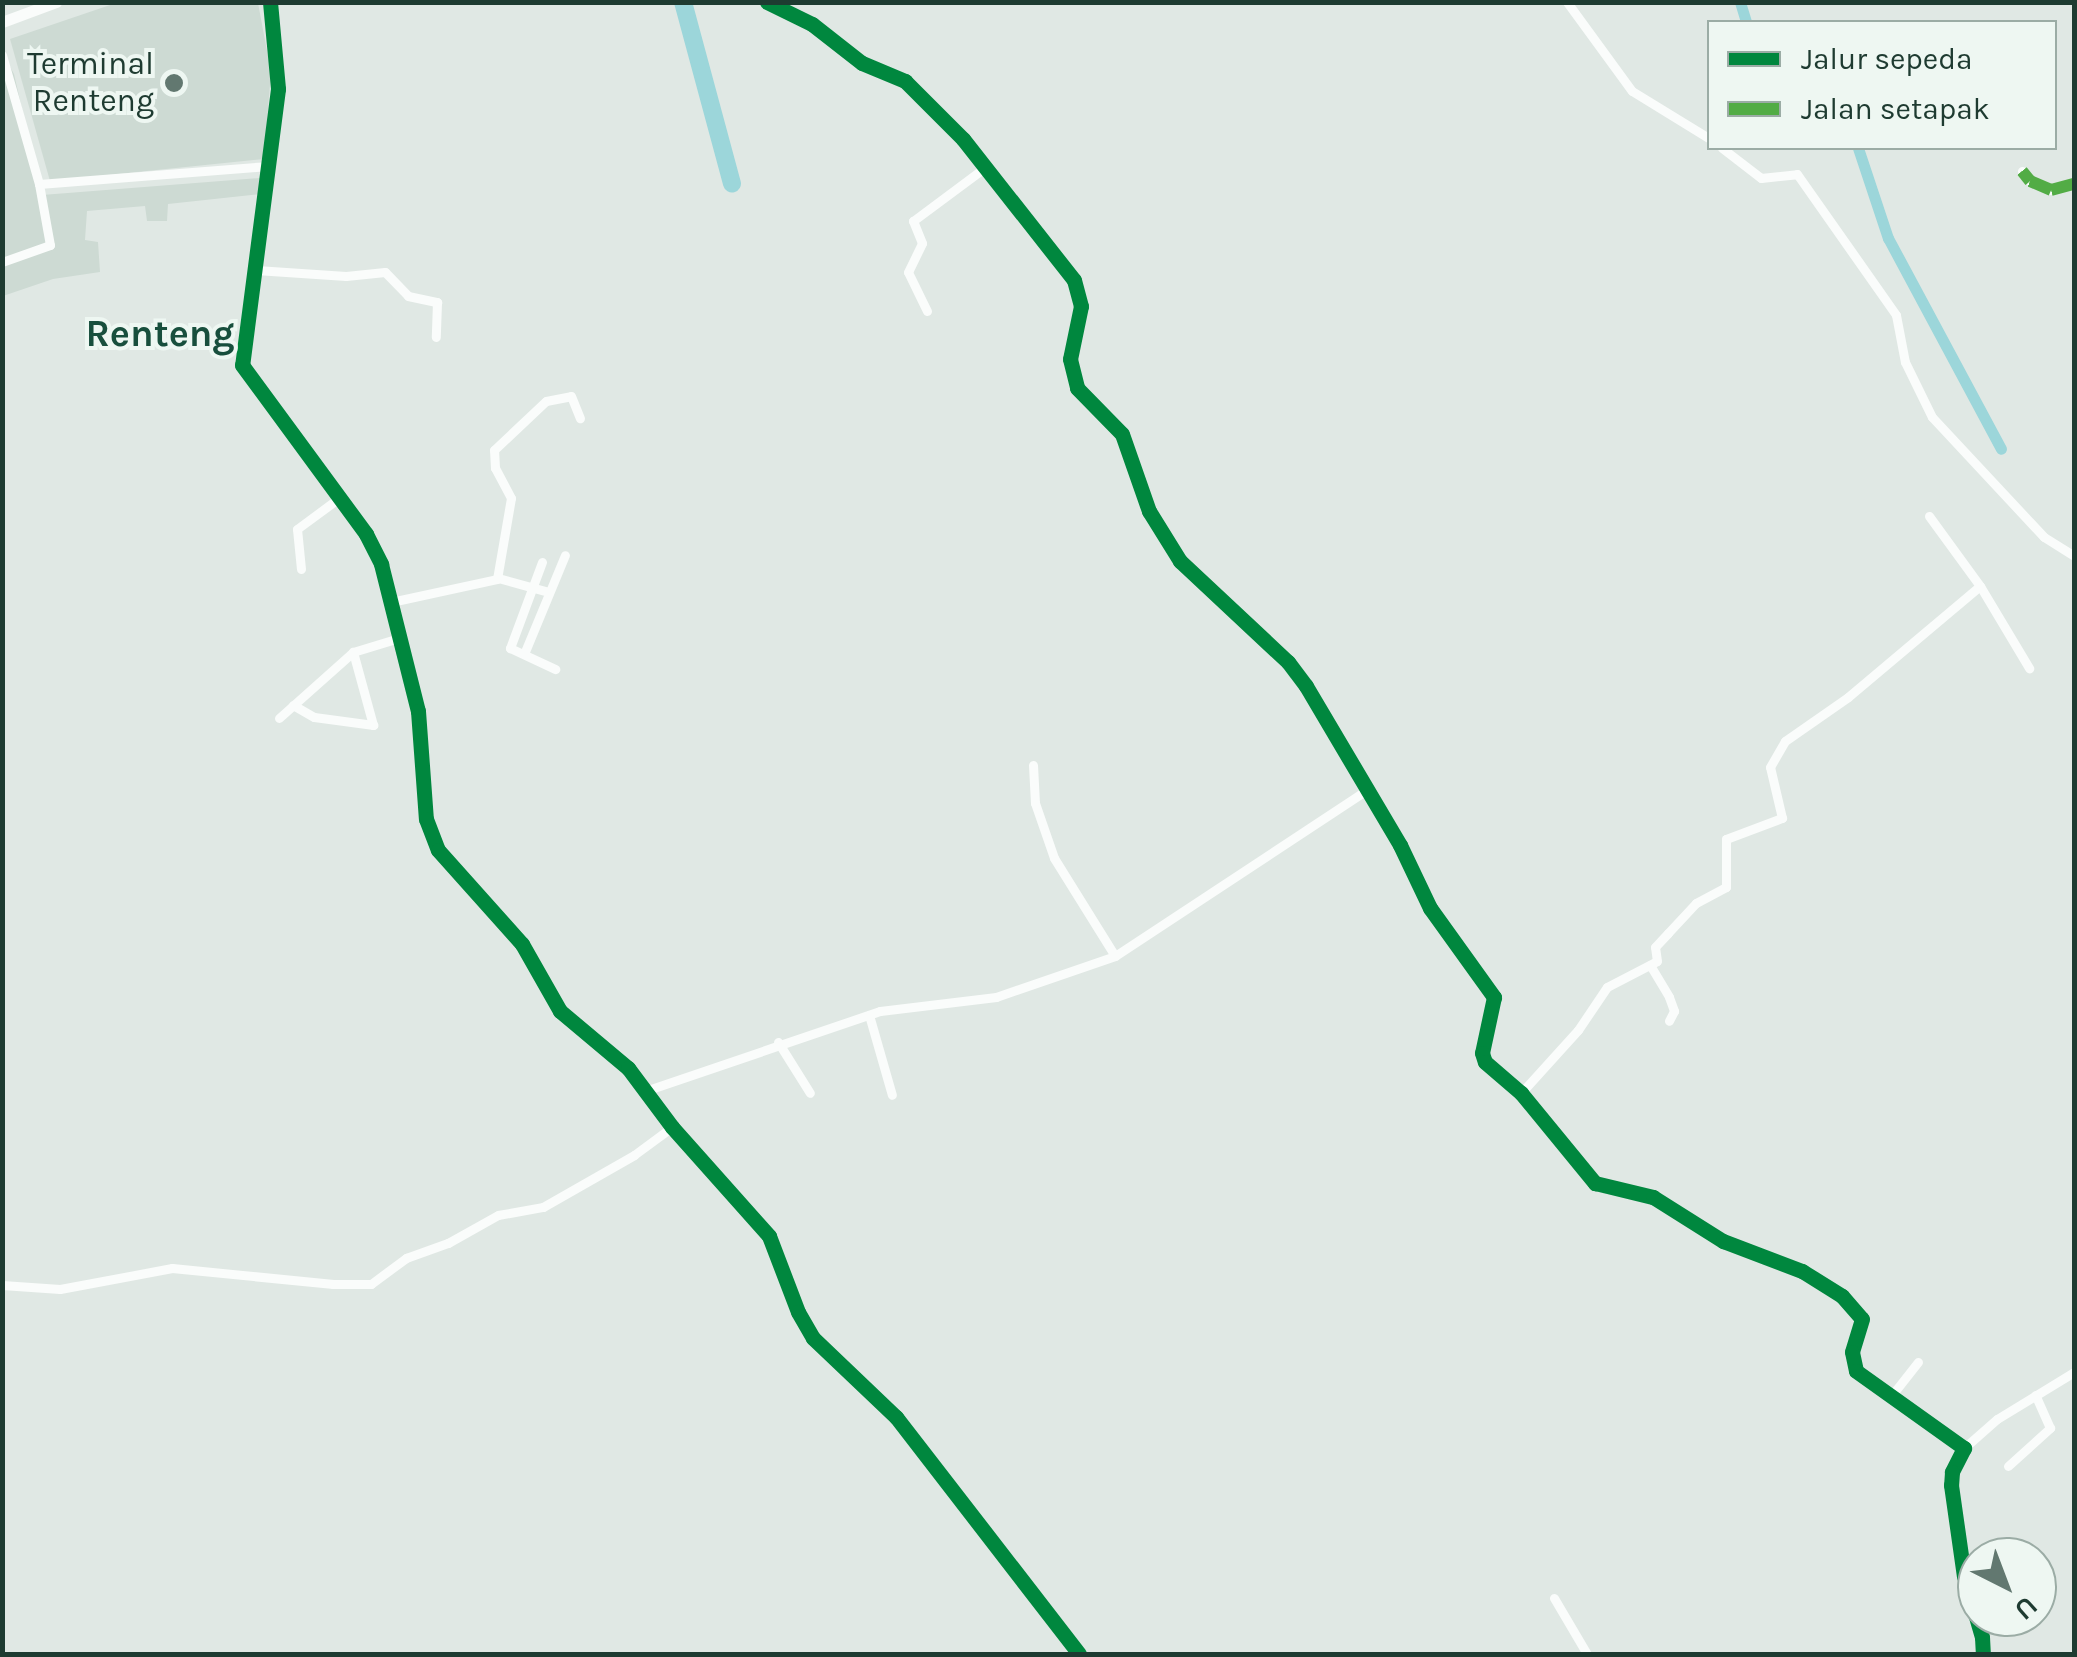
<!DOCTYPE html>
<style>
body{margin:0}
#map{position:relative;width:2077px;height:1657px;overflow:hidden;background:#e0e8e4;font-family:Karla,sans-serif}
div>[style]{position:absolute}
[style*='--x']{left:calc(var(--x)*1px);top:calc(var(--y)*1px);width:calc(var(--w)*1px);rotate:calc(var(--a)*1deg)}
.built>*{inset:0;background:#cddad3}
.canal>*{height:11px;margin:-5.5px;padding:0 5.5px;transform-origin:5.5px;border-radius:5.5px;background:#9cd6da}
.river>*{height:18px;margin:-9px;padding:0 9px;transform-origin:9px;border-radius:9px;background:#9cd6da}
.street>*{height:9px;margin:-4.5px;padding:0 4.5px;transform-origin:4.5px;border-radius:4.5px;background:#fafcfb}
.secondary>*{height:11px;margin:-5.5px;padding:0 5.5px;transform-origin:5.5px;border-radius:5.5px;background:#fafcfb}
.quiet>*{height:12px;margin-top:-6px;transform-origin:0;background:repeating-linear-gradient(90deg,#52ac45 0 25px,transparent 0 37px)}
.cycleway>*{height:15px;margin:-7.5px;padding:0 7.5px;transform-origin:7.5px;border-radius:7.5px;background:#00873e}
.dots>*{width:28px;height:28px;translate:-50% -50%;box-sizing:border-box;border:5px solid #eef7f2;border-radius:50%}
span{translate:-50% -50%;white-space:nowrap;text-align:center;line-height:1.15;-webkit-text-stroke:8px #eef7f2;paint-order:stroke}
.poi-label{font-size:32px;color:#1e3b31}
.right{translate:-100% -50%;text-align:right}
.quarter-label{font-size:38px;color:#184f3d;font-weight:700}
.frame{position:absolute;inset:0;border:5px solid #1e3b31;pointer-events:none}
.legend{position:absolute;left:1707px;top:20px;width:350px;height:130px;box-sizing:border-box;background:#eef7f2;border:2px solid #9baca5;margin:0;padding:12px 18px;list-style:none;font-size:30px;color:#1e3b31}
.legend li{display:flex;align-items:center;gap:20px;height:50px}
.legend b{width:50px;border:2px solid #9baca5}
.north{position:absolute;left:1957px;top:1537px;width:100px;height:100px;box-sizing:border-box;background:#eef7f2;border:2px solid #9baca5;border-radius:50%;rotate:138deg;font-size:28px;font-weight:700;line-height:40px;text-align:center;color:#1e3b31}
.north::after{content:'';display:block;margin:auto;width:35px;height:45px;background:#627870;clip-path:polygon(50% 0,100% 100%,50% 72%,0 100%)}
</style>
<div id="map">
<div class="built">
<div style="clip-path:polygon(116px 3px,258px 3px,271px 72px,264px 159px,50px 181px,10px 39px)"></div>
<div style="clip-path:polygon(2px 52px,14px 74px,42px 195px,273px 177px,271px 193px,168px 204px,167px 221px,147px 221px,145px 206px,87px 211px,85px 240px,98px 242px,100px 272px,53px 279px,3px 296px)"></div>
</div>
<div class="canal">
<div style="--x:1740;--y:2;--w:21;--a:73"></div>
<div style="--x:1858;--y:148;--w:95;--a:71.6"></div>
<div style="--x:1888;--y:238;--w:239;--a:61.8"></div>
</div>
<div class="river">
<div style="--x:683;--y:2;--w:188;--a:74.9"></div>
</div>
<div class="street">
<div style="--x:1567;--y:2;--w:110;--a:53.9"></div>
<div style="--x:1632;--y:91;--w:92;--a:31.6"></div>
<div style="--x:2;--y:55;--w:134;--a:74"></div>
<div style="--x:39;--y:184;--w:62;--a:79.8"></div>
<div style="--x:50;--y:245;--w:51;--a:160.5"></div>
<div style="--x:1722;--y:148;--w:49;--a:37.6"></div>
<div style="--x:1761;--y:178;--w:36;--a:-6"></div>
<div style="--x:1797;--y:174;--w:172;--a:54.9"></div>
<div style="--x:1896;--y:315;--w:48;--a:79.2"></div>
<div style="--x:1905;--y:362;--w:61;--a:63.9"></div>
<div style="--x:1932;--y:417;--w:164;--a:47"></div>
<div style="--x:2044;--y:537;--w:36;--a:32"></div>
<div style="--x:2022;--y:171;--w:13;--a:51"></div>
<div style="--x:2030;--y:181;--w:23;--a:23"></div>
<div style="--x:2051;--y:190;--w:24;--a:-15"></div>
<div style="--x:39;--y:184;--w:228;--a:-4.5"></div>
<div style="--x:256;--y:270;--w:90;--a:3.8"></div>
<div style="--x:346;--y:276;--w:39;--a:-6"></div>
<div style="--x:385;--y:272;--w:33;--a:46"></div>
<div style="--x:408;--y:296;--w:30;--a:12"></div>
<div style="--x:437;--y:302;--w:35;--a:92"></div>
<div style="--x:927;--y:311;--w:43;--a:-116"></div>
<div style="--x:908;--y:272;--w:32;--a:-64"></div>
<div style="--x:922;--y:243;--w:24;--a:-112"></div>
<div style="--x:913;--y:221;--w:89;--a:-36.7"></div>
<div style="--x:1929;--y:516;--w:87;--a:53.9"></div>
<div style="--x:542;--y:562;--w:92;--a:110.4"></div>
<div style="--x:510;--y:648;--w:50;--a:25"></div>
<div style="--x:301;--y:569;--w:40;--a:-95.7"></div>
<div style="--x:297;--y:529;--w:52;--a:-36.4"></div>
<div style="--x:498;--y:578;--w:53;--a:15.4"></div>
<div style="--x:391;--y:602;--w:108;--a:-12.2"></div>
<div style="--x:497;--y:579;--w:82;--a:-80.2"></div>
<div style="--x:511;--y:498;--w:34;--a:-118"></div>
<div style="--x:495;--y:468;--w:18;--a:-93"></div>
<div style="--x:494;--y:450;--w:71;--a:-43.3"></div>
<div style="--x:546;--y:401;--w:25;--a:-11"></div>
<div style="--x:571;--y:396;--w:24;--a:68"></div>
<div style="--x:524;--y:654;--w:107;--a:-67.5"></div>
<div style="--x:293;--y:705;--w:24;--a:30"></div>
<div style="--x:314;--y:717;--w:60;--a:7.7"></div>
<div style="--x:373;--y:725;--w:76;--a:-105.3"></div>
<div style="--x:279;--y:718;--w:99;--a:-41.7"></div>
<div style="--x:353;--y:652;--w:48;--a:-16.9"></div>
<div style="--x:1033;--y:765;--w:38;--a:87"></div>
<div style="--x:1035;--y:803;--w:58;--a:70.9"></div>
<div style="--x:1054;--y:858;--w:115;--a:58.1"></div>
<div style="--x:1650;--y:965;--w:37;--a:59"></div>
<div style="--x:1669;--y:997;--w:15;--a:70"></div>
<div style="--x:1674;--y:1011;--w:11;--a:117"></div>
<div style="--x:869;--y:1015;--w:83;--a:74"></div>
<div style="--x:778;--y:1042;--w:60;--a:57.9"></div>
<div style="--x:645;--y:1091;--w:248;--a:-18.8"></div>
<div style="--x:880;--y:1011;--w:117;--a:-6.9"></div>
<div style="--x:996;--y:997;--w:126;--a:-19"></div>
<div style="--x:1115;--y:956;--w:302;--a:-33.4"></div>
<div style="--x:1521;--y:1093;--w:85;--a:-47.9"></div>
<div style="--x:1578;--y:1030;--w:52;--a:-56"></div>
<div style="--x:1607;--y:987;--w:56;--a:-27.5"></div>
<div style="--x:1657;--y:961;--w:14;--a:-98"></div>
<div style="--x:1655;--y:947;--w:19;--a:-47"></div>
<div style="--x:1668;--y:933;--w:41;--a:-47"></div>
<div style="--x:1696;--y:903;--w:34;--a:-28"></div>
<div style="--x:1726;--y:887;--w:48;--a:-90"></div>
<div style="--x:1726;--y:839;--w:60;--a:-20.6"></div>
<div style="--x:1782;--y:818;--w:52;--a:-103.2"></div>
<div style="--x:1770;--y:767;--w:30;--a:-60"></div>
<div style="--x:1785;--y:741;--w:77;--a:-34.9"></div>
<div style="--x:1848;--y:697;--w:172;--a:-40.1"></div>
<div style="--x:1980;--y:586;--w:96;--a:59.1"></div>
<div style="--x:2;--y:1285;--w:58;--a:3.9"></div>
<div style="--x:60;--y:1289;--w:114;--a:-10.6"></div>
<div style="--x:172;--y:1268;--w:162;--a:5.7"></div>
<div style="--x:333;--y:1284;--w:38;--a:0"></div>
<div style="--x:371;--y:1284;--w:44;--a:-36.6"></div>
<div style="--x:406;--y:1258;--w:45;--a:-19.7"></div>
<div style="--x:448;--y:1243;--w:57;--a:-29.2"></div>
<div style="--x:498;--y:1215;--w:46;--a:-10.1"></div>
<div style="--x:543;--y:1207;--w:105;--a:-29.7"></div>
<div style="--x:634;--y:1155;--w:47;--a:-36.4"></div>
<div style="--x:1892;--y:1395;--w:42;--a:-51.8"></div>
<div style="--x:1964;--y:1448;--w:44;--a:-41.3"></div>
<div style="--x:1997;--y:1419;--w:90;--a:-31.4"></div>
<div style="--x:2008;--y:1466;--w:57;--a:-42.1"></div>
<div style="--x:2050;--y:1428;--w:36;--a:-114"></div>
<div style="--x:1554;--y:1598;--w:65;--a:59.5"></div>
</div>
<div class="secondary">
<div style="--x:270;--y:2;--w:87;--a:84.7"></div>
<div style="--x:278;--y:89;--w:278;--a:97.4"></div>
<div style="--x:242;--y:365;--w:210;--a:53.7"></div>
<div style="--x:366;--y:534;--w:34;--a:63"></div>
<div style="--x:381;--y:564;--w:152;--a:75.9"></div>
<div style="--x:418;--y:711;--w:108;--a:85.8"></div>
<div style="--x:426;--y:819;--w:33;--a:69"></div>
<div style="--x:438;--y:850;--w:126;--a:48.2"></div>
<div style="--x:522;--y:944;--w:77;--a:60.4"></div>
<div style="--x:560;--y:1011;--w:89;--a:40"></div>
<div style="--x:628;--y:1068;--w:74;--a:53.3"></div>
<div style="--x:672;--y:1127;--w:146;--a:48.3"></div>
<div style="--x:769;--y:1236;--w:81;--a:69.1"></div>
<div style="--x:798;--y:1312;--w:30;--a:60"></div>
<div style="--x:813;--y:1338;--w:115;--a:43.6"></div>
<div style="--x:896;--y:1417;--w:299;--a:52.3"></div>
<div style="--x:767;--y:2;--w:50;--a:26.1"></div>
<div style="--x:812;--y:24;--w:63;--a:38"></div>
<div style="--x:862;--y:63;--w:47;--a:22.7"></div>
<div style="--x:905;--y:81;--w:82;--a:45"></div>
<div style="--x:963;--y:139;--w:179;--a:51.8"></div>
<div style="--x:1074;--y:280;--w:27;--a:75"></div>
<div style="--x:1081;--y:306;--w:54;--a:101.7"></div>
<div style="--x:1070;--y:359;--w:30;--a:76"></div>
<div style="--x:1077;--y:388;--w:64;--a:45.6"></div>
<div style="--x:1122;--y:434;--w:82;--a:70.7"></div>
<div style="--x:1149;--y:511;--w:59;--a:58.2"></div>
<div style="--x:1180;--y:561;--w:148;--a:43.1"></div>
<div style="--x:1288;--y:662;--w:30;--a:53"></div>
<div style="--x:1306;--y:686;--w:185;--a:59.4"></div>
<div style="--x:1400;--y:845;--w:70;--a:64.5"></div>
<div style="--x:1430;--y:908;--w:110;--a:54.3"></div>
<div style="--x:1494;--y:997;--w:57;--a:102.1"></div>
<div style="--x:1482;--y:1053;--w:9;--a:72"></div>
<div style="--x:1485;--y:1062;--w:48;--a:40.7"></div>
<div style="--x:1521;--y:1093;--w:117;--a:50.6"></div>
<div style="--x:1595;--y:1183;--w:60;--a:13.6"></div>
<div style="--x:1653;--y:1197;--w:83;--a:32.2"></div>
<div style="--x:1723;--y:1241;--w:85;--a:20.8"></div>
<div style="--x:1802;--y:1271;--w:47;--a:32"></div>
<div style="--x:1842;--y:1296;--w:30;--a:49"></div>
<div style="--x:1862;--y:1319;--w:34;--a:107"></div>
<div style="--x:1852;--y:1352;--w:19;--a:78"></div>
<div style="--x:1856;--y:1371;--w:133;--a:35.5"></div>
<div style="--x:1964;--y:1448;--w:27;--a:117"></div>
<div style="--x:1952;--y:1472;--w:13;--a:94"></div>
<div style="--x:1951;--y:1485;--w:92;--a:81.9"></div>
<div style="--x:1964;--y:1576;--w:64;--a:73.6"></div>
<div style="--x:1982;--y:1637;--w:17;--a:87"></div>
<div style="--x:2;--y:22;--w:58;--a:-20.3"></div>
</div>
<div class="quiet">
<div style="--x:2022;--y:171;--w:13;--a:51"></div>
<div style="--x:2030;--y:181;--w:23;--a:23"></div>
<div style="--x:2051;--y:190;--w:24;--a:-15"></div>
</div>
<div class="cycleway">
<div style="--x:270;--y:2;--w:87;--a:84.7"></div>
<div style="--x:278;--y:89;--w:278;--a:97.4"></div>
<div style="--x:242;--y:365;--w:210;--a:53.7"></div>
<div style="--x:366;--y:534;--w:34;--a:63"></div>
<div style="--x:381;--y:564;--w:152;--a:75.9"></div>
<div style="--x:418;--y:711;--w:108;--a:85.8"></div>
<div style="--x:426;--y:819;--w:33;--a:69"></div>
<div style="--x:438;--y:850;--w:126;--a:48.2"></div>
<div style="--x:522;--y:944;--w:77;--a:60.4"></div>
<div style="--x:560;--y:1011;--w:89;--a:40"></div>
<div style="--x:628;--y:1068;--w:74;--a:53.3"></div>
<div style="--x:672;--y:1127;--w:146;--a:48.3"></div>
<div style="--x:769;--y:1236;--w:81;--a:69.1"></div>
<div style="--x:798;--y:1312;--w:30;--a:60"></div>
<div style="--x:813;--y:1338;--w:115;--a:43.6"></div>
<div style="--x:896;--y:1417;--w:299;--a:52.3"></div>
<div style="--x:767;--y:2;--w:50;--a:26.1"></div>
<div style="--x:812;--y:24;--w:63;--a:38"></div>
<div style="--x:862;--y:63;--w:47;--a:22.7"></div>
<div style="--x:905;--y:81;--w:82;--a:45"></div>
<div style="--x:963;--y:139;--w:179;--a:51.8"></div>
<div style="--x:1074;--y:280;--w:27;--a:75"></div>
<div style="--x:1081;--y:306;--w:54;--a:101.7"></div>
<div style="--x:1070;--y:359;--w:30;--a:76"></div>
<div style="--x:1077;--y:388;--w:64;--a:45.6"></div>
<div style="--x:1122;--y:434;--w:82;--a:70.7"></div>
<div style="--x:1149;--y:511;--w:59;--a:58.2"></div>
<div style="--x:1180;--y:561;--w:148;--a:43.1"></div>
<div style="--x:1288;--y:662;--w:30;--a:53"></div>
<div style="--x:1306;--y:686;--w:185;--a:59.4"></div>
<div style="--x:1400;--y:845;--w:70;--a:64.5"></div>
<div style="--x:1430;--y:908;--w:110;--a:54.3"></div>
<div style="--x:1494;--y:997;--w:57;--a:102.1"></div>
<div style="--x:1482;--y:1053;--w:9;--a:72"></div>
<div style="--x:1485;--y:1062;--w:48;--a:40.7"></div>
<div style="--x:1521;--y:1093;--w:117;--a:50.6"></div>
<div style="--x:1595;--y:1183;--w:60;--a:13.6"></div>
<div style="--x:1653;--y:1197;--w:83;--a:32.2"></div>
<div style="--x:1723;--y:1241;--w:85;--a:20.8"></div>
<div style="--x:1802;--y:1271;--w:47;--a:32"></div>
<div style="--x:1842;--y:1296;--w:30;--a:49"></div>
<div style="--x:1862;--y:1319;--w:34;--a:107"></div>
<div style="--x:1852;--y:1352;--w:19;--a:78"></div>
<div style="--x:1856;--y:1371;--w:133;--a:35.5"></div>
<div style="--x:1964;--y:1448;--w:27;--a:117"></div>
<div style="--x:1952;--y:1472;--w:13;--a:94"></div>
<div style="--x:1951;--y:1485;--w:92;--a:81.9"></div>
<div style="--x:1964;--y:1576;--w:64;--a:73.6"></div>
<div style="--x:1982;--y:1637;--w:17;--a:87"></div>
</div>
<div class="dots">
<div style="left:174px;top:83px;background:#627870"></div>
</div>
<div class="poi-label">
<span class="right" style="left:154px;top:83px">Terminal<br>Renteng</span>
</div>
<div class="quarter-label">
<span style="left:160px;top:334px">Renteng</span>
</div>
<div class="frame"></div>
<ul class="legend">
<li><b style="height:12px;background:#00873e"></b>Jalur sepeda</li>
<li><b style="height:12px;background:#52ac45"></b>Jalan setapak</li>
</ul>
<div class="north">U</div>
</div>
